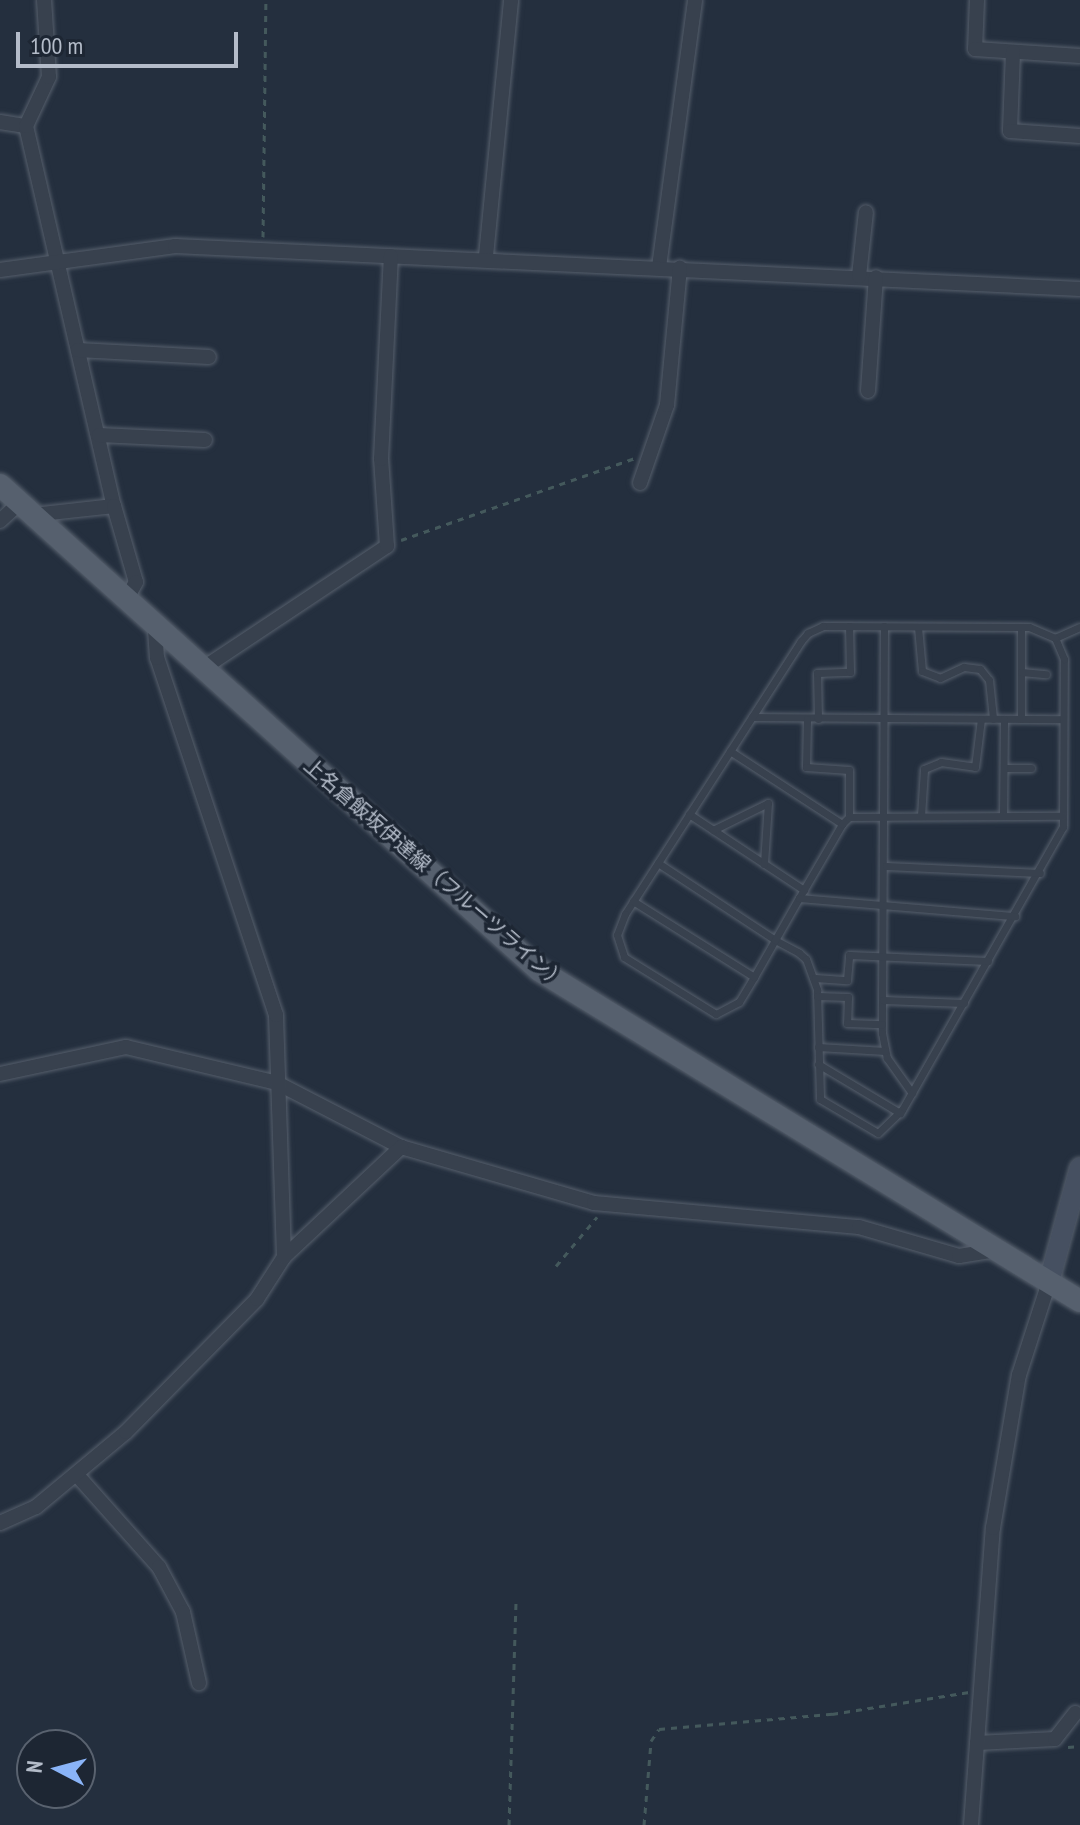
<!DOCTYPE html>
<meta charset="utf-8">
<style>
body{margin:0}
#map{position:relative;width:1080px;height:1825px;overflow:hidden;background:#242f3e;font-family:"PT Sans Narrow","Noto Sans JP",sans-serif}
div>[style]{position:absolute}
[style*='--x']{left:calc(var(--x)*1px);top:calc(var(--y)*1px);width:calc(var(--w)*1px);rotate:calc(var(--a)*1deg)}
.path>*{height:3px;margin-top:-1.5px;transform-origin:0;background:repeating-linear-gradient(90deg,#44595c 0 6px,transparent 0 12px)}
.roads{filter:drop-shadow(0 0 2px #565f6c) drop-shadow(0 0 2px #565f6c)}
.lane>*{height:7px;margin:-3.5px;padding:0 3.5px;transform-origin:3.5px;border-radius:3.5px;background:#38414e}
.street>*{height:14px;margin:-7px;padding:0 7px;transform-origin:7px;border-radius:7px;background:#38414e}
.secondary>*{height:20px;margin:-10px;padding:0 10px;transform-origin:10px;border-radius:10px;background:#465061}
.primary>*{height:22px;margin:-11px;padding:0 11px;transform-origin:11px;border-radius:11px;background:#56606e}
span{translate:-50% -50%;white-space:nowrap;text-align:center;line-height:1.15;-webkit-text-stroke:7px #1d2633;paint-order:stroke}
.street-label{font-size:20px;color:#b4bcc9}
.north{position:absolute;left:16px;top:1729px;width:80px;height:80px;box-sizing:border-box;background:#1d2633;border:2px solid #59626f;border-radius:50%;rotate:276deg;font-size:22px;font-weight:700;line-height:32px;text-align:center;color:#b4bcc9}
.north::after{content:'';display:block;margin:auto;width:28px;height:36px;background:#8ab4f8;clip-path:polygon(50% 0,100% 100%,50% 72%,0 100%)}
.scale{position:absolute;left:16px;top:32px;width:222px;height:36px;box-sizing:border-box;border:4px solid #b4bcc9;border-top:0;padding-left:10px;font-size:24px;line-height:28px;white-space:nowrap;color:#b4bcc9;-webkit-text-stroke:6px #1d2633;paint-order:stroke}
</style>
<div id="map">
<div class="path">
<div style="--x:263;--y:237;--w:237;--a:-89.3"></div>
<div style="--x:401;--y:540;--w:248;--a:-19.3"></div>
<div style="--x:556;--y:1266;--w:64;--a:-50.1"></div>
<div style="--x:1068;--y:1747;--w:12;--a:-5"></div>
<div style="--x:509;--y:1825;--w:222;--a:-88.2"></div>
<div style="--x:644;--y:1825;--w:84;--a:-85.2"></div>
<div style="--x:651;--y:1741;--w:14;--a:-56"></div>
<div style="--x:659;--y:1729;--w:174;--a:-5"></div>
<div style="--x:832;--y:1714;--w:139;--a:-9.1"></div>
</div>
<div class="roads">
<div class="lane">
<div style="--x:884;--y:626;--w:407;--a:90.3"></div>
<div style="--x:882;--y:1033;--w:25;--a:79"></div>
<div style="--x:887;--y:1058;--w:43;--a:54.5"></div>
<div style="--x:918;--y:627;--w:44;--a:84.8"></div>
<div style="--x:922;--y:671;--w:19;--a:21"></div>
<div style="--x:940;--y:678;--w:26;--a:-25"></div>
<div style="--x:964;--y:667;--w:16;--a:7"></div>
<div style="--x:980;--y:669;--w:14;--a:51"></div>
<div style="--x:989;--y:680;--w:39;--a:84"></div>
<div style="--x:1021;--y:627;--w:92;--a:90"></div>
<div style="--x:1055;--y:638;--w:27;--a:-24"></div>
<div style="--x:1021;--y:672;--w:25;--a:5"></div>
<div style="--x:752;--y:717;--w:311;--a:0.4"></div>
<div style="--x:807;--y:719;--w:48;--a:91.2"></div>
<div style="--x:806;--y:767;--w:43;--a:4"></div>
<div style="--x:849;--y:770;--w:47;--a:90"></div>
<div style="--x:818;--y:719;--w:46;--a:-91.2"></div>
<div style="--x:817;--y:673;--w:33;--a:-2"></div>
<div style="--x:850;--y:672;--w:46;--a:-91.2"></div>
<div style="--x:730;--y:751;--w:134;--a:33.1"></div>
<div style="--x:1004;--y:768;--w:27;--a:0"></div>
<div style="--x:689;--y:814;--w:138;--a:33.5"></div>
<div style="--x:921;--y:816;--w:47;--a:-86.3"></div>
<div style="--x:924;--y:769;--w:18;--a:-22"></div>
<div style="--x:941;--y:762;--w:34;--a:8"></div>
<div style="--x:975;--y:767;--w:48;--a:-82.9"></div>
<div style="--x:1003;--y:816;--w:97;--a:-89.4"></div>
<div style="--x:713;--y:830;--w:61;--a:-26.1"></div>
<div style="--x:768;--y:803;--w:61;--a:93.8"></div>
<div style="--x:658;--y:863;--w:140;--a:33.3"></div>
<div style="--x:775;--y:940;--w:27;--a:28"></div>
<div style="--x:799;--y:953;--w:9;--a:41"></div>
<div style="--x:806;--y:959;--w:33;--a:70"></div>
<div style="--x:817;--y:990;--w:109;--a:88.4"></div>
<div style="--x:820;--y:1099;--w:67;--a:30.4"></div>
<div style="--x:878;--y:1133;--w:33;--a:-44"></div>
<div style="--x:902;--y:1110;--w:326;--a:-60.4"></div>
<div style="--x:1063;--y:827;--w:168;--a:-89.7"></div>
<div style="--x:1064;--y:659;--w:23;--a:-113"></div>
<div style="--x:1055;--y:638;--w:28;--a:-157"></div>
<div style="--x:1029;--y:627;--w:206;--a:-179.7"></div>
<div style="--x:823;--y:626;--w:17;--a:155"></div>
<div style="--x:808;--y:633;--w:11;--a:131"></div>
<div style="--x:801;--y:641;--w:325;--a:122.8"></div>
<div style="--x:625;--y:914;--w:22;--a:111"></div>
<div style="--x:617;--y:935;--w:23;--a:72"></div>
<div style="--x:624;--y:957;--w:108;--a:31.8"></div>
<div style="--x:716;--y:1014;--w:26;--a:-28"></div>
<div style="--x:739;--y:1002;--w:29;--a:-59"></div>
<div style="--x:754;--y:977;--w:43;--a:-60.4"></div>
<div style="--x:775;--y:940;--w:48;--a:-60.3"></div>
<div style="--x:799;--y:898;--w:86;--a:-59.8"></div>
<div style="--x:842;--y:824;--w:10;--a:-45"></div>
<div style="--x:849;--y:817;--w:214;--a:-0.3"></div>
<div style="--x:886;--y:866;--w:154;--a:2.6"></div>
<div style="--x:799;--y:898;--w:217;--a:4.8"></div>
<div style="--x:633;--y:901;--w:143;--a:32.1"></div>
<div style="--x:815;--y:978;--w:32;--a:4"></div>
<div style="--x:847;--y:980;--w:25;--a:-85"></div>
<div style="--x:849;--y:955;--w:139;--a:2.5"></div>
<div style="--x:817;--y:996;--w:31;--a:2"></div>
<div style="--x:848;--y:997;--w:26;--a:92"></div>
<div style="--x:847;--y:1023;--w:35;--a:2"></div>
<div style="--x:883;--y:1000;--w:81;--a:2.1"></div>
<div style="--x:818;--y:1047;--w:67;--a:3.4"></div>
<div style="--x:818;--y:1064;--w:96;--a:30.9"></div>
</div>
<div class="street">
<div style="--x:977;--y:0;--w:49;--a:92.3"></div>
<div style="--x:975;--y:49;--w:105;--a:3.8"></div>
<div style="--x:1013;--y:52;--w:79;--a:92.2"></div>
<div style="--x:1010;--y:131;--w:70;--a:4.1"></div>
<div style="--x:0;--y:122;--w:26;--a:9"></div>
<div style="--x:26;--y:126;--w:390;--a:77"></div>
<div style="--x:114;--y:506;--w:81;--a:173.7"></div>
<div style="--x:26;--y:126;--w:54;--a:-64.9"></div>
<div style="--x:49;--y:77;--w:77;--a:-93.7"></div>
<div style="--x:486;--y:256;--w:257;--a:-84.4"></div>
<div style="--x:659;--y:267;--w:269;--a:-82.3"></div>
<div style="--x:0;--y:270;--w:177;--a:-7.8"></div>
<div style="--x:175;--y:246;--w:906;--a:2.72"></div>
<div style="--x:859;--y:276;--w:64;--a:-83.8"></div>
<div style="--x:78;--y:350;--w:131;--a:3.1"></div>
<div style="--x:868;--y:391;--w:114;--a:-86"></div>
<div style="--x:99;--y:435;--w:106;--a:2.7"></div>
<div style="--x:640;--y:483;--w:83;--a:-70.9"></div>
<div style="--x:667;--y:405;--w:138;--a:-84.6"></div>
<div style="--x:114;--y:506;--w:79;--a:73.9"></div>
<div style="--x:136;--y:582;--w:21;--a:119"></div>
<div style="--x:0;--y:521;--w:26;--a:-43"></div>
<div style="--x:202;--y:669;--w:222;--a:-33.6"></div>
<div style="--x:387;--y:546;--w:87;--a:-93.9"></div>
<div style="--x:381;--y:459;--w:203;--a:-87.2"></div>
<div style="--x:0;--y:1074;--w:129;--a:-12.1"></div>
<div style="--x:126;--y:1047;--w:155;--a:13.4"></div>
<div style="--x:277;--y:1083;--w:140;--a:27.3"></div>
<div style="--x:401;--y:1147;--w:201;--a:16.2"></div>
<div style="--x:594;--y:1203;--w:266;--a:5.2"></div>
<div style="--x:859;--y:1227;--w:104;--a:16.2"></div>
<div style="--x:959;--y:1256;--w:36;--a:-9"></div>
<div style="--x:284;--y:1257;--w:161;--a:-43.2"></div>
<div style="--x:77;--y:1475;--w:123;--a:48.3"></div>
<div style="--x:159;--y:1567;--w:51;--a:61.9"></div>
<div style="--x:183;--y:1612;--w:73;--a:77.3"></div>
<div style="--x:0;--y:1523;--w:39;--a:-24"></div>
<div style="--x:36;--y:1507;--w:117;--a:-39.8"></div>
<div style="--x:126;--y:1432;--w:187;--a:-45.4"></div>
<div style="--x:257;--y:1299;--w:50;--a:-57.3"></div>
<div style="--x:284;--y:1257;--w:242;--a:-91.9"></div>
<div style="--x:276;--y:1015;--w:376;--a:-108.4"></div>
<div style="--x:157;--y:658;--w:31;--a:-94"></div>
<div style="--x:977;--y:1743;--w:78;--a:-2.9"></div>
<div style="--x:1055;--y:1739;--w:33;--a:-52"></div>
<div style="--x:971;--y:1825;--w:298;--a:-85.8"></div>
<div style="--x:993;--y:1528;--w:155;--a:-80.4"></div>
<div style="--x:1019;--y:1375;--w:98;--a:-72.1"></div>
</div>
<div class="secondary">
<div style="--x:1049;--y:1282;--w:118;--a:-74.8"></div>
</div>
<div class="primary">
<div style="--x:0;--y:485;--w:725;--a:41.98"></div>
<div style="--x:539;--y:970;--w:634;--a:31.46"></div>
</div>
</div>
<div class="street-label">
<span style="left:435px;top:874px;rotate:41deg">上名倉飯坂伊達線（フルーツライン）</span>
</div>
<div class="north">N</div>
<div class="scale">100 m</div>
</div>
